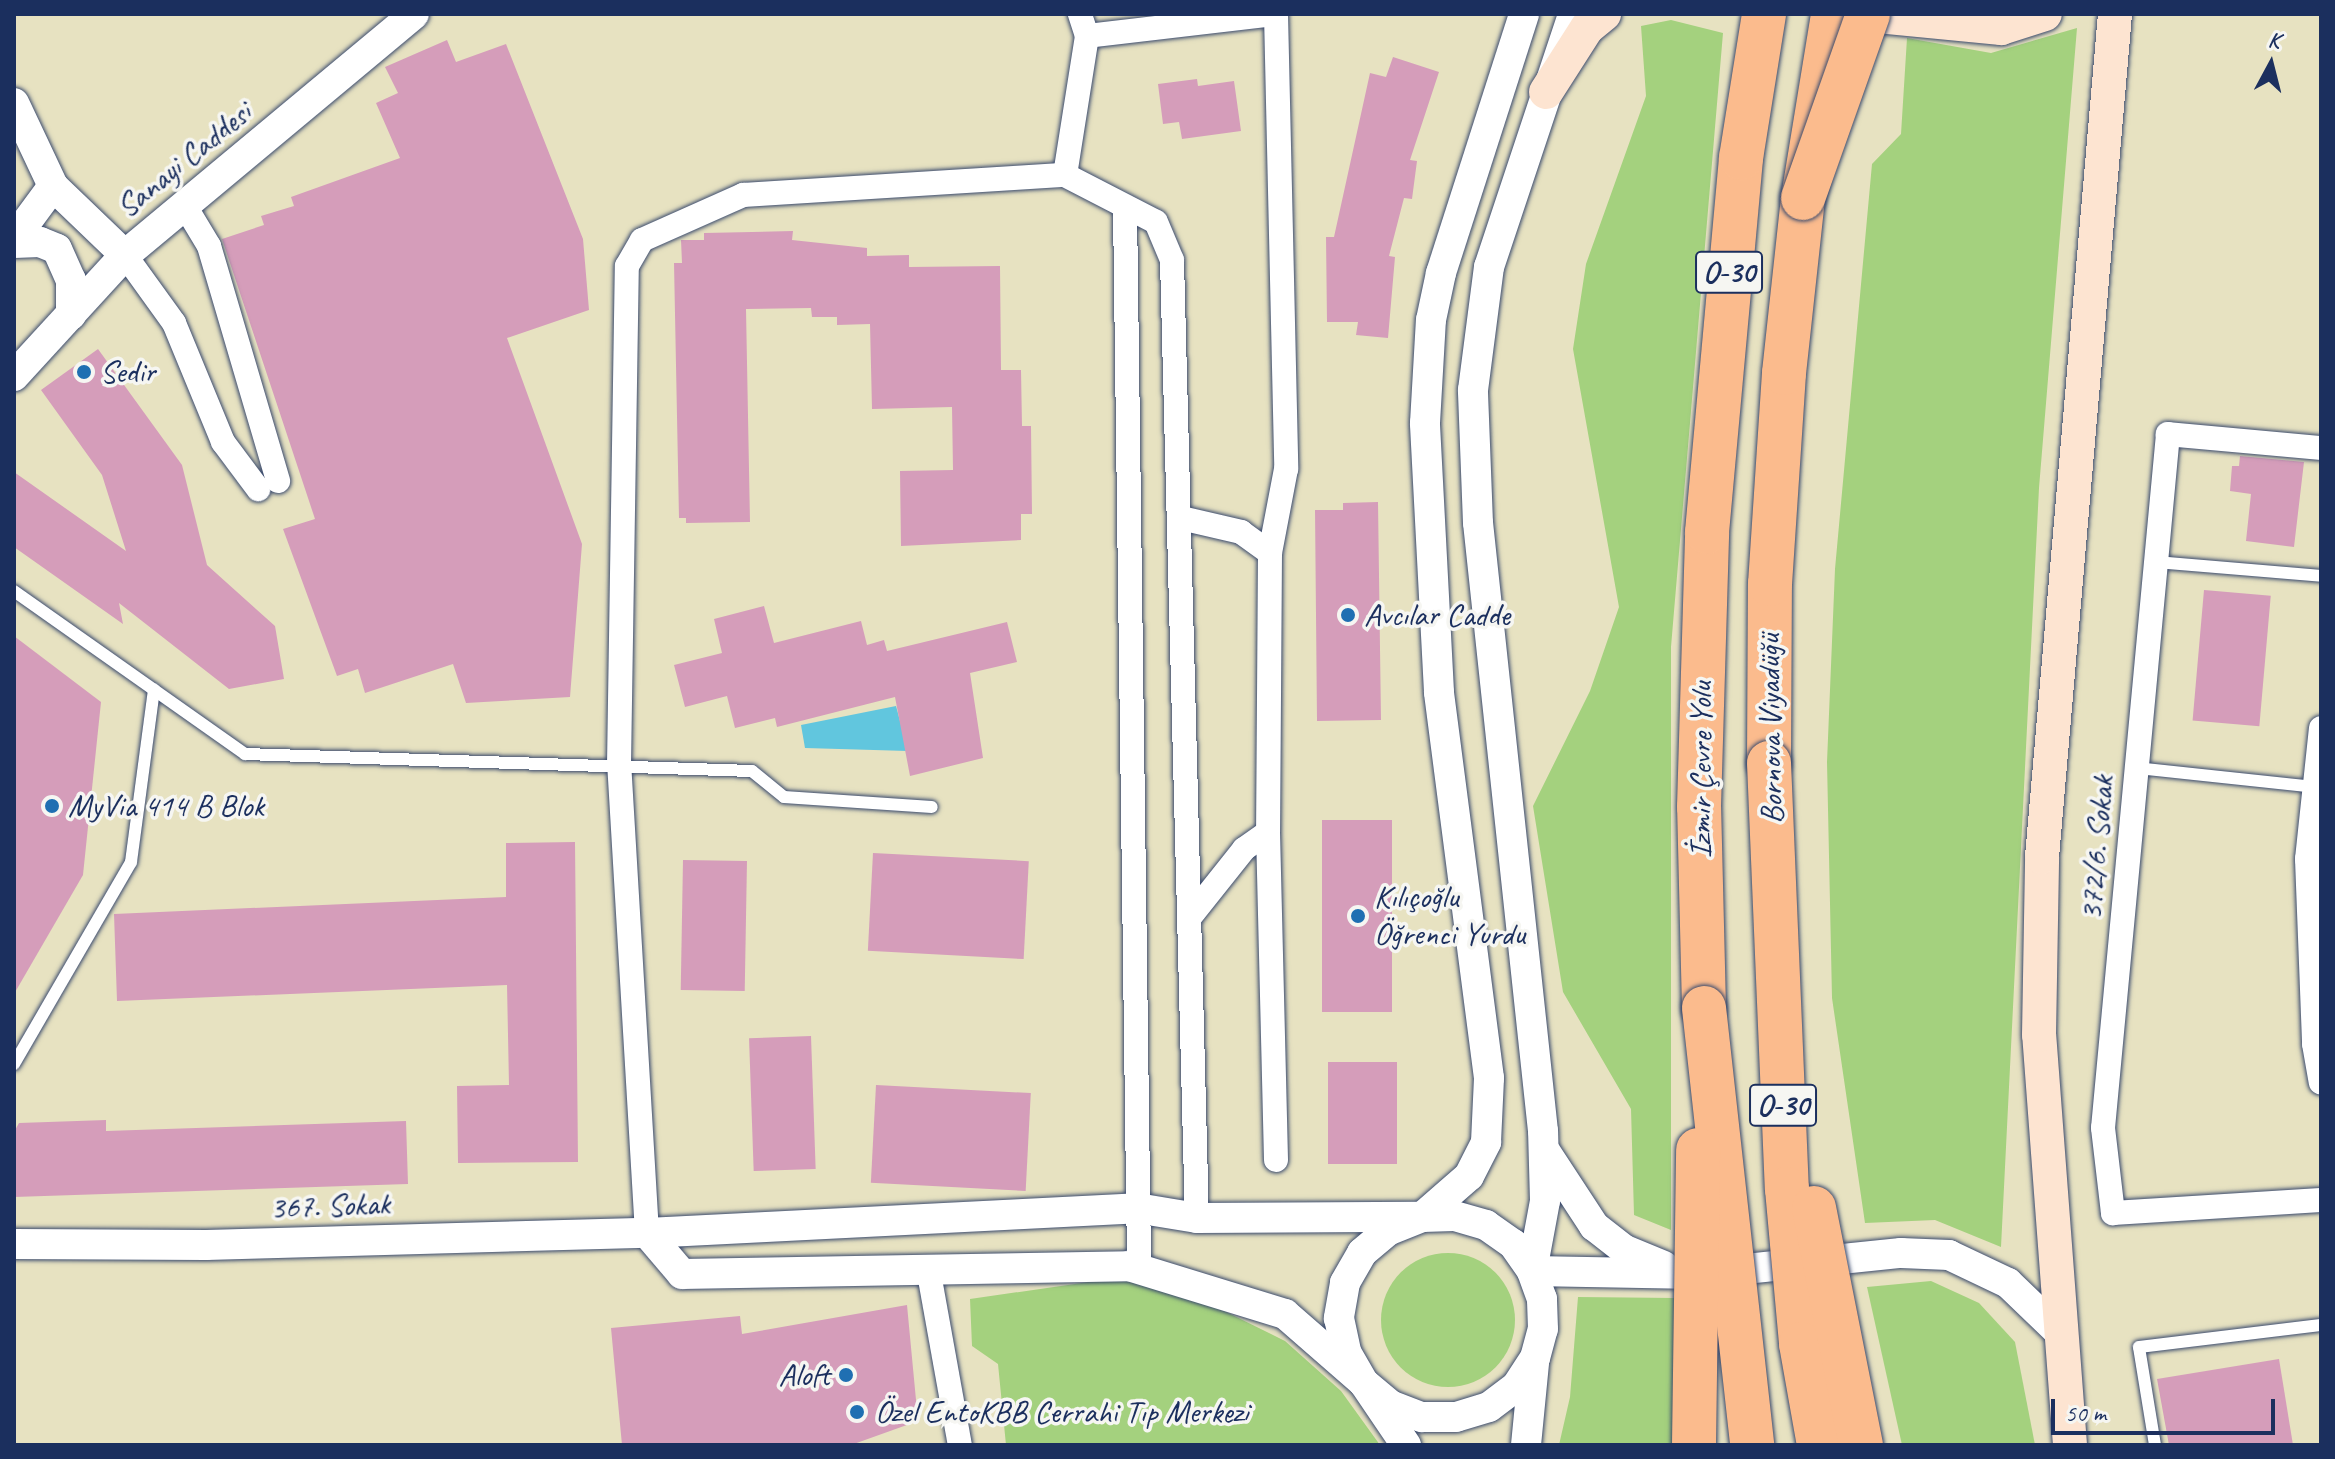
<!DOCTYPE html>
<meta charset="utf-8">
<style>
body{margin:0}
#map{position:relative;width:2335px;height:1459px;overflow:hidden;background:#e7e2c1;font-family:Caveat,sans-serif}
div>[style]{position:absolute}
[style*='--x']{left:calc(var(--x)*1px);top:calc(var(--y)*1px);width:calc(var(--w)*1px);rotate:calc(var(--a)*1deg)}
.green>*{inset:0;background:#a4d17e}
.round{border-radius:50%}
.water>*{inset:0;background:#61c6de}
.building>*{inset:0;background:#d59dba;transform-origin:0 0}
.roads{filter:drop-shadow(0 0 2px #3a4a6d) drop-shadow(0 0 2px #3a4a6d)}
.service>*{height:12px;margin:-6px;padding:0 6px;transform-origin:6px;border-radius:6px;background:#fff}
.minor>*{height:24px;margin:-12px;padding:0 12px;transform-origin:12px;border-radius:12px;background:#fff}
.tertiary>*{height:30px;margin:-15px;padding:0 15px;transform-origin:15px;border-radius:15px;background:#fff}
.secondary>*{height:34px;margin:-17px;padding:0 17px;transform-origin:17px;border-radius:17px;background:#fde4d1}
.motorway>*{height:44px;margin:-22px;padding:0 22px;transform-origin:22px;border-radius:22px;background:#fbbb8d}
.bridges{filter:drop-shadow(0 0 2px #3a4a6d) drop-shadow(0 0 2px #3a4a6d)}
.motorway-bridge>*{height:44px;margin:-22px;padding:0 22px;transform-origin:22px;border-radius:22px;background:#fbbb8d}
.dots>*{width:22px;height:22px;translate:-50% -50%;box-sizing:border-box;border:4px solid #f6f6f2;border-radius:50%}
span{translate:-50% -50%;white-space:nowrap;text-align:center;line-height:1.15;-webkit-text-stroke:7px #f6f6f2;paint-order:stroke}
.shield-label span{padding:2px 6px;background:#f6f6f2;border:2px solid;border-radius:6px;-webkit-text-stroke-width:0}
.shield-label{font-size:30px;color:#1b2f5e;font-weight:700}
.street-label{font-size:32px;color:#1b2f5e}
.poi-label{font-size:32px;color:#1b2f5e}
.left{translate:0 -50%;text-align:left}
.right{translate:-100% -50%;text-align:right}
.frame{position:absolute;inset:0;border:16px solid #1b2f5e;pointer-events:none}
.north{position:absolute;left:2231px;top:24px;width:80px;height:80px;-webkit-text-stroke:6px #f6f6f2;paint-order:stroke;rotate:7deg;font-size:22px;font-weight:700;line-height:32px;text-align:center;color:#1b2f5e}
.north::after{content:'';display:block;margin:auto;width:28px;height:36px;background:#1b2f5e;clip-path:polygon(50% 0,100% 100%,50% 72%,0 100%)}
.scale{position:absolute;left:2051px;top:1399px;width:224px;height:36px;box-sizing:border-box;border:4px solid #1b2f5e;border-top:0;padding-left:10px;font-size:24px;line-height:28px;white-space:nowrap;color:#1b2f5e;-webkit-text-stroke:6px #f6f6f2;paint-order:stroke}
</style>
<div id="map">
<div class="green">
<div style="clip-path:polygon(1671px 20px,1723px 33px,1671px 647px,1671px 1230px,1634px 1215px,1631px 1109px,1563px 992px,1533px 806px,1590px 691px,1619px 607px,1573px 349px,1586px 264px,1646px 96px,1641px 26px)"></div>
<div style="clip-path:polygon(2077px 28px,2039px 488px,2001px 1247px,1935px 1220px,1865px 1223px,1832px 998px,1827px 762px,1835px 569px,1872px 164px,1901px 134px,1907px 38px,1991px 53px)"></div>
<div class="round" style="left:1381px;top:1253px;width:134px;height:134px"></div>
<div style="clip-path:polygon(1123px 1277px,1198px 1298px,1285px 1341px,1341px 1391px,1380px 1445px,1006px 1445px,998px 1364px,972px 1346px,970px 1299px)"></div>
<div style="clip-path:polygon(1931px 1281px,1979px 1303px,2015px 1342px,2035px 1445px,1902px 1445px,1867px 1287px)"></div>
<div style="clip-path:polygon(1578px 1297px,1675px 1298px,1680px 1445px,1559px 1445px,1570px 1397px)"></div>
</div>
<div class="water">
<div style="clip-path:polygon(896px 706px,908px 751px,805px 748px,801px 725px)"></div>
</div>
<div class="building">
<div style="clip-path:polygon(447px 40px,456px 62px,506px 44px,583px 239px,589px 310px,507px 338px,582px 544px,570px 697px,466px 703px,453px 664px,365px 693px,358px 669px,337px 676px,283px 529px,315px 519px,222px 239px,264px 225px,261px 216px,294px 206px,291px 197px,400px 158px,376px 103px,398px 93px,385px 67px)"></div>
<div style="clip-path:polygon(1393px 57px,1439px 72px,1410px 160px,1417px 161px,1412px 199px,1404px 198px,1389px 256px,1395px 257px,1388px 338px,1356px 335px,1358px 322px,1327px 322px,1326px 237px,1334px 237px,1370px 73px,1386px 77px)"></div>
<div style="clip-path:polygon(1197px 79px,1198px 86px,1234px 81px,1241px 131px,1182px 139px,1179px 122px,1163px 124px,1158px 84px)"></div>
<div style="clip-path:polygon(793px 231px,792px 240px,867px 248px,867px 256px,909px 255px,909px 267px,1000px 266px,1001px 370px,1021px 370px,1022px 426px,1031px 426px,1032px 514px,1021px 514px,1021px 540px,901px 546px,900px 471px,953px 470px,952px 407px,872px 409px,870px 324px,837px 325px,837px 317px,812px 317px,811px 308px,746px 309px,750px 522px,686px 523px,686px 518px,679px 518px,674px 263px,682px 263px,681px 240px,704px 240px,704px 233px)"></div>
<div style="clip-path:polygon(98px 349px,182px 465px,207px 565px,275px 626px,284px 679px,229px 689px,119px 603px,123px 624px,14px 547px,14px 472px,126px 551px,102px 475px,41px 390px)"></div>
<div style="clip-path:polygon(2240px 456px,2304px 462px,2294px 547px,2246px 541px,2251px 494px,2230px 491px,2232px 466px,2239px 466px)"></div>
<div style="clip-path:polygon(1378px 502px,1381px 720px,1317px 721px,1315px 510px,1343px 510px,1343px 503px)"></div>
<div style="left:2204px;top:590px;width:67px;height:131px;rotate:5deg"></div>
<div style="clip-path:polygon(764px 606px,774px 643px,861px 621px,867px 645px,884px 640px,887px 651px,1007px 622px,1017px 662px,970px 673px,983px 758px,910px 776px,895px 697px,777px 727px,775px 718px,735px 728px,727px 696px,685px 707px,674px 665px,722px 653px,714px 619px)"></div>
<div style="clip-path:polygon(14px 636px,101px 702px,83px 875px,14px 994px)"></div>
<div style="left:1392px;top:820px;width:192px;height:70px;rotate:90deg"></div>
<div style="clip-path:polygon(575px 842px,578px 1162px,458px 1163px,457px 1086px,509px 1085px,507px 985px,117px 1001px,114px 914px,506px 897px,506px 843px)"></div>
<div style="left:873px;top:853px;width:156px;height:98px;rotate:3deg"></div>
<div style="left:683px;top:860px;width:64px;height:130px;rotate:1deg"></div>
<div style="left:811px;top:1036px;width:133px;height:62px;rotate:88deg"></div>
<div style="left:1328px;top:1062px;width:69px;height:102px"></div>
<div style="left:876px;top:1085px;width:155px;height:98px;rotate:3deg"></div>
<div style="clip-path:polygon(106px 1120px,106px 1131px,406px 1121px,408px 1184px,14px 1197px,14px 1132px,19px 1123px)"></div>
<div style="clip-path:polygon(907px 1305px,918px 1421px,851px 1445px,622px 1445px,611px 1328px,740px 1316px,742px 1334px)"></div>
<div style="clip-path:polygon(2279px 1359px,2293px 1445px,2169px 1445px,2157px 1379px)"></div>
</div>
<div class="roads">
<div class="service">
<div style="--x:2156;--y:562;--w:166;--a:4.8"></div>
<div style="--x:14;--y:591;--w:283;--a:35.2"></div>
<div style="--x:245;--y:754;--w:507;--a:1.92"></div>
<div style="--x:752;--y:771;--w:41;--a:39.1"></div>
<div style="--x:784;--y:797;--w:148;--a:3.9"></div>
<div style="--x:2137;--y:768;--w:179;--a:6.1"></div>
<div style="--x:14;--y:1064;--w:233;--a:-59.9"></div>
<div style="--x:131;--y:862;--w:174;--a:-82.4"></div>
<div style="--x:2155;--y:1445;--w:99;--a:-99.3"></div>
<div style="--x:2139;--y:1347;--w:183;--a:-6.9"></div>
</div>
<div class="minor">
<div style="--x:1276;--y:14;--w:455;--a:88.7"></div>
<div style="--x:1286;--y:469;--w:86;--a:100.8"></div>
<div style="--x:1270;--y:553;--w:279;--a:90.4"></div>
<div style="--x:1268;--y:832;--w:328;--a:88.6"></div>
<div style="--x:1087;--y:36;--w:189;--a:-6.7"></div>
<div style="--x:1065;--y:175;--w:141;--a:-81"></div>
<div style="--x:1087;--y:36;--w:23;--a:-108"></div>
<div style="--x:185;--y:206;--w:47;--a:59"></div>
<div style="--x:209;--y:246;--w:245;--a:73.6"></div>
<div style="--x:1125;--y:207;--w:1062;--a:89.24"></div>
<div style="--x:125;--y:255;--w:84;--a:54.2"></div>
<div style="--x:174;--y:323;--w:129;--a:67.6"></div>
<div style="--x:223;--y:442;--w:59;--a:53.3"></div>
<div style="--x:2321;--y:448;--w:154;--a:-174.8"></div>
<div style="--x:2168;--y:434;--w:697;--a:95.35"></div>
<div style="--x:2103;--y:1128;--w:86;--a:83.3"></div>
<div style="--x:2113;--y:1213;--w:208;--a:-3.6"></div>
<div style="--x:1181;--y:518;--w:62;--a:13.1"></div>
<div style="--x:1241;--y:532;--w:36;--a:36"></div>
<div style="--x:2321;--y:728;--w:132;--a:96.1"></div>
<div style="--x:2307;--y:859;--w:185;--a:87.8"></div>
<div style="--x:2314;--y:1044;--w:39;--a:80"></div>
<div style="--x:1190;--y:917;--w:87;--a:-51.5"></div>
<div style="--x:1244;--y:849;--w:29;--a:-35"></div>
<div style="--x:647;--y:1233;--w:469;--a:-93.4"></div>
<div style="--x:619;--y:765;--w:499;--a:-89.1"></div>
<div style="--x:627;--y:266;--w:30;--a:-60"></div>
<div style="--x:642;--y:240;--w:111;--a:-24"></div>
<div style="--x:743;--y:195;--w:323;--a:-3.6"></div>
<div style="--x:1065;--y:175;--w:102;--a:27.3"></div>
<div style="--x:1156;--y:222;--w:41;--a:67.2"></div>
<div style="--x:1172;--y:260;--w:958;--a:88.51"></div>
<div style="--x:928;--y:1268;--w:180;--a:79.8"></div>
</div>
<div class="tertiary">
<div style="--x:14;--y:103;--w:92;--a:64.8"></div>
<div style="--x:53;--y:186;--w:100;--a:43.8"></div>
<div style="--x:14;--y:239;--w:66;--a:-53.7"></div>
<div style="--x:14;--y:243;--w:26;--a:-2"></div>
<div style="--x:40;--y:242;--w:18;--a:22"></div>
<div style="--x:57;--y:249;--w:34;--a:66"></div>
<div style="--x:71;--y:280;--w:35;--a:90"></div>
<div style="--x:14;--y:376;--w:164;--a:-47.5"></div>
<div style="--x:125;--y:255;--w:376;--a:-39.8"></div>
<div style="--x:1545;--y:1151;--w:90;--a:56.8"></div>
<div style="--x:1594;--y:1226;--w:37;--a:38"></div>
<div style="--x:1623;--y:1249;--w:44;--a:22.5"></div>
<div style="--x:647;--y:1233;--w:54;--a:49.5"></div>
<div style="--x:682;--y:1274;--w:447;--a:-1"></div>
<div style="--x:1129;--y:1266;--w:163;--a:17.1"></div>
<div style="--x:1285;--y:1314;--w:105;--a:41.1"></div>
<div style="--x:1364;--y:1383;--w:34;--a:40"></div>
<div style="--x:1390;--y:1405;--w:34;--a:21"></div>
<div style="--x:1422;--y:1417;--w:34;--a:0"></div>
<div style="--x:1456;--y:1417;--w:34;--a:-17"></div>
<div style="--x:1489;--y:1407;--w:34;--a:-37"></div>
<div style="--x:1516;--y:1387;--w:35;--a:-57"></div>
<div style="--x:1535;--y:1358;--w:30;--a:-75"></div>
<div style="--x:1543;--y:1329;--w:30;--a:-92"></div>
<div style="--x:1542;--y:1299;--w:30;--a:-110"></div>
<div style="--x:1532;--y:1271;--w:33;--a:-125"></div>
<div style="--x:1513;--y:1244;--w:33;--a:-145"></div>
<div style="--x:1486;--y:1225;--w:33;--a:-164"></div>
<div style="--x:1454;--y:1216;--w:32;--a:178"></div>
<div style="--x:1422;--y:1217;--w:35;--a:158"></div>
<div style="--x:1389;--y:1230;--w:35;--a:140"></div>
<div style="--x:1362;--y:1253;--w:34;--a:120"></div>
<div style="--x:1345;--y:1283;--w:36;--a:100"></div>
<div style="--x:1339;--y:1318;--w:35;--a:78"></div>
<div style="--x:1346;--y:1352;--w:36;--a:60"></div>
<div style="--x:1364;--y:1383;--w:75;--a:55.9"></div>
<div style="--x:14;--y:1244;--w:192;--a:0.3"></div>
<div style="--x:206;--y:1245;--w:441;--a:-1.6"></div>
<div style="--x:647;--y:1233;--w:491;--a:-2.9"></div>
<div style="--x:1137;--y:1208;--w:61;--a:9.5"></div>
<div style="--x:1197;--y:1218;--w:225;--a:-0.3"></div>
<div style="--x:1422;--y:1217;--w:62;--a:-41.1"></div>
<div style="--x:1469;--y:1176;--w:38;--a:-63"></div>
<div style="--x:1486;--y:1142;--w:64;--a:-87.3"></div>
<div style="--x:1489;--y:1078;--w:389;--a:-97.4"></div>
<div style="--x:1439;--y:692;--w:269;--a:-93"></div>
<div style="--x:1425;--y:423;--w:103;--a:-86.7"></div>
<div style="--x:1431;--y:320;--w:48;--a:-78"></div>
<div style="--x:1441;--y:273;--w:272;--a:-72.2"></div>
<div style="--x:1532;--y:1271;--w:71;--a:-79.5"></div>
<div style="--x:1545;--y:1201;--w:70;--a:-91.6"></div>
<div style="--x:1543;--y:1131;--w:611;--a:-96.1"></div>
<div style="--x:1478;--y:523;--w:133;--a:-92.2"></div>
<div style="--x:1473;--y:390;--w:124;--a:-82.6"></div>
<div style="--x:1489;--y:267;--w:267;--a:-71.6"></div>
<div style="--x:1532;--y:1271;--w:165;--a:1"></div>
<div style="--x:1697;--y:1274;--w:205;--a:-5.9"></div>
<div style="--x:1901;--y:1253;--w:48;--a:2.4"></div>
<div style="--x:1949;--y:1255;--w:65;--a:25.4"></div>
<div style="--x:2008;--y:1283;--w:74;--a:43.9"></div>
<div style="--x:1526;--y:1445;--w:82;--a:-84.4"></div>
</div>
<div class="secondary">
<div style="--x:1857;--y:14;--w:145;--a:5.6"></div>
<div style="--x:2001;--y:28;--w:46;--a:-17.7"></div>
<div style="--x:1546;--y:92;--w:76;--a:-57.4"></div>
<div style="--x:1587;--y:28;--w:22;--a:-39"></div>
<div style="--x:2070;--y:1445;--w:411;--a:-94.3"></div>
<div style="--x:2039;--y:1035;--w:178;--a:-89"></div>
<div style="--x:2042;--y:857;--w:846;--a:-85.05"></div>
</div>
<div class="motorway">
<div style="--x:1769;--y:763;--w:179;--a:-89.7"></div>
<div style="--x:1770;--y:584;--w:211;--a:-86.2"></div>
<div style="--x:1784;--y:373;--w:176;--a:-83.8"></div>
<div style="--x:1803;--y:198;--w:186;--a:-80.7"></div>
<div style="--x:1704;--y:1008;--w:201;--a:-91.4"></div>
<div style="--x:1699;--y:807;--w:275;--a:-88.3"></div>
<div style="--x:1707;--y:532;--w:376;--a:-84.8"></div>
<div style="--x:1741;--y:158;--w:146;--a:-80.9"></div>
</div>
</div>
<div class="bridges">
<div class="motorway-bridge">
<div style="--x:1803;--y:198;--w:195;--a:-70.5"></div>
<div style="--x:1769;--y:763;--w:426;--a:87.6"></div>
<div style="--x:1787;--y:1189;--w:156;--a:84.8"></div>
<div style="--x:1801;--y:1344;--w:103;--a:79.9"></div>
<div style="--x:1704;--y:1008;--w:440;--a:83.7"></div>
<div style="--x:1814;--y:1208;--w:242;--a:78.8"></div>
<div style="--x:1694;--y:1445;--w:295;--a:-89.2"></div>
</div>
</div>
<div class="dots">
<div style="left:84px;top:372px;background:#1f6fb2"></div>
<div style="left:1348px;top:615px;background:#1f6fb2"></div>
<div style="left:52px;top:806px;background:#1f6fb2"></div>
<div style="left:1358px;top:916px;background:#1f6fb2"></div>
<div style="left:846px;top:1375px;background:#1f6fb2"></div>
<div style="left:857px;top:1412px;background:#1f6fb2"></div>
</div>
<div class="shield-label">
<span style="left:1729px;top:272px">O-30</span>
<span style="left:1783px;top:1105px">O-30</span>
</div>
<div class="street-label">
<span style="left:184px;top:160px;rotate:-39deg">Sanayi Caddesi</span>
<span style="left:1771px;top:729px;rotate:-91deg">Bornova Viyadüğü</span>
<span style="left:1701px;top:770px;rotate:-90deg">İzmir Çevre Yolu</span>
<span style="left:2097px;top:848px;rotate:-85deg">372/6. Sokak</span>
<span style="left:330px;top:1206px;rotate:-2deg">367. Sokak</span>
</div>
<div class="poi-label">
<span class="left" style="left:100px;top:372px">Sedir</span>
<span class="left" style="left:1364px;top:615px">Avcılar Cadde</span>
<span class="left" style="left:68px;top:806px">MyVia 414 B Blok</span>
<span class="left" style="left:1374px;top:916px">Kılıçoğlu<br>Öğrenci Yurdu</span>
<span class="right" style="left:830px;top:1375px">Aloft</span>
<span class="left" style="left:875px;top:1412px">Özel EntoKBB Cerrahi Tıp Merkezi</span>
</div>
<div class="frame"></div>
<div class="north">K</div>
<div class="scale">50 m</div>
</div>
